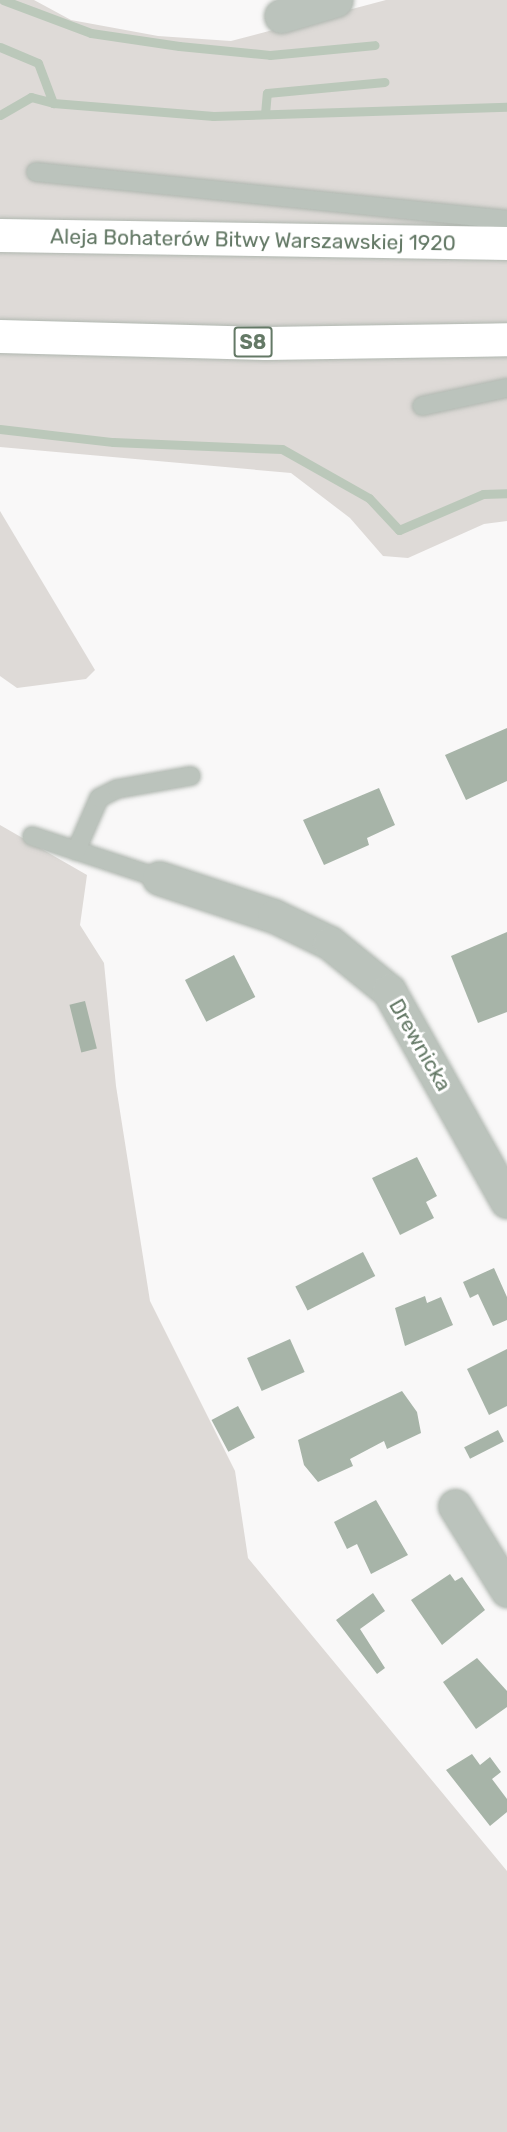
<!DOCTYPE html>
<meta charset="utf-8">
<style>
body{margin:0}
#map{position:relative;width:507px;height:2132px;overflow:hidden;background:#f9f8f8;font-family:Rubik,sans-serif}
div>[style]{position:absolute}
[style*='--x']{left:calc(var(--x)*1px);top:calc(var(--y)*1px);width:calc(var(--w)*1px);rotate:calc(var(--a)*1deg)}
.green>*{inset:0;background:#dedad7}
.stream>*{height:9px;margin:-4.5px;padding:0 4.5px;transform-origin:4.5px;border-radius:4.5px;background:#bbc8ba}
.building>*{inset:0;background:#a7b4a8;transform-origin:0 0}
.roads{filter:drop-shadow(0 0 2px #b0b7b0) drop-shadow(0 0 2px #b0b7b0)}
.service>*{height:18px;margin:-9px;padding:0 9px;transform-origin:9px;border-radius:9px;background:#bbc3bc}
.minor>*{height:33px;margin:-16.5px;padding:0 16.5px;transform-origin:16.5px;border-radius:16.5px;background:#bbc3bc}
.motorway>*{height:33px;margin:-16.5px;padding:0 16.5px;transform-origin:16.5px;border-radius:16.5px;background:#fff}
span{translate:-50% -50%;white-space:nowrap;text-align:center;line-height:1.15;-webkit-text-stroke:6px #fff;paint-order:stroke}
.shield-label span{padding:2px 4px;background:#fff;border:2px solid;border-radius:4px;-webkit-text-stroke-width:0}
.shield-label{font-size:20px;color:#647966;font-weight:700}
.street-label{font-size:21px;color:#647966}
</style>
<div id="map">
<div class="green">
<div style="clip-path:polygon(0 0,34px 0,71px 20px,158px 36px,231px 41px,386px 0,507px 0,507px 521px,484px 524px,408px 558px,383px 556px,350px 518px,291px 473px,0 447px)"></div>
<div style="clip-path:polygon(0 511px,95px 670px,86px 679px,17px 688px,0 676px)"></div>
<div style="clip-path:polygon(0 825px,87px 875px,80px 925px,104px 963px,116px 1086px,150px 1301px,235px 1471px,248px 1558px,507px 1871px,507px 2132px,0 2132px)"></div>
</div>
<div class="stream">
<div style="--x:3;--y:0;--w:94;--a:20.6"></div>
<div style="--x:91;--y:33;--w:89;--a:8.4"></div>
<div style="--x:179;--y:46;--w:91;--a:5.6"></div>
<div style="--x:270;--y:55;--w:105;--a:-5.4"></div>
<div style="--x:0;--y:47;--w:41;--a:22.8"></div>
<div style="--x:38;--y:63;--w:43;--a:69.4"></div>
<div style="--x:53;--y:103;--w:161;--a:4.6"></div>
<div style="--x:213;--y:116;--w:294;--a:-1.8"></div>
<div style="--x:265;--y:114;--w:21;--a:-85"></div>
<div style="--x:267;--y:93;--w:118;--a:-5.4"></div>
<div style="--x:0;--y:115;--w:36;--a:-30"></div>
<div style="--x:31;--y:97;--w:23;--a:15"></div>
<div style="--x:0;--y:429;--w:114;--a:6.6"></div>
<div style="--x:113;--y:442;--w:169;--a:2.4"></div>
<div style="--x:282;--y:449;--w:100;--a:29.4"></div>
<div style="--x:369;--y:498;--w:44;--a:46.8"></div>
<div style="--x:399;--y:530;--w:91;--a:-23.2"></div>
<div style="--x:483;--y:494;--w:24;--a:-2"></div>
</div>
<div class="building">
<div style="clip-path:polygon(507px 728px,507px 781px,466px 800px,445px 755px)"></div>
<div style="clip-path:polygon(379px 788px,395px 825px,367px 838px,369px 845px,324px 865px,303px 820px)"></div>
<div style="clip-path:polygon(507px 932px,507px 1012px,478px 1023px,451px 956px)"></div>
<div style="left:234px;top:955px;width:47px;height:55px;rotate:63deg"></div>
<div style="left:85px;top:1001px;width:49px;height:16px;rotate:76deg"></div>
<div style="clip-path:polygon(417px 1157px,437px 1196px,426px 1202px,434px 1218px,400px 1235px,372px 1178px)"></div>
<div style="left:363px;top:1252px;width:27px;height:76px;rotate:63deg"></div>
<div style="clip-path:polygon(494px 1268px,507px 1297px,507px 1320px,493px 1326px,478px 1294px,470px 1298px,463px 1282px)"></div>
<div style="clip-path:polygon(425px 1296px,427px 1303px,441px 1297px,453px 1325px,405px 1346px,395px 1308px)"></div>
<div style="left:290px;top:1339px;width:36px;height:47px;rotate:66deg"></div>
<div style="clip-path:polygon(507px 1349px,507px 1406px,489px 1415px,467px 1369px)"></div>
<div style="clip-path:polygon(402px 1391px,417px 1412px,421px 1433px,387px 1449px,384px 1441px,350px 1459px,353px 1466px,318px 1482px,304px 1465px,298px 1440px)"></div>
<div style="left:238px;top:1406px;width:36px;height:30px;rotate:62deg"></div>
<div style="left:498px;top:1430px;width:13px;height:38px;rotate:63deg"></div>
<div style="clip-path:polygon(376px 1500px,408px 1555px,371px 1574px,357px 1544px,347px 1549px,334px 1522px)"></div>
<div style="clip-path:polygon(450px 1574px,455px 1581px,462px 1577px,485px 1610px,442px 1645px,411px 1600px)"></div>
<div style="clip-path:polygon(373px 1593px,385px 1611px,360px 1629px,385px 1668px,377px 1674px,336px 1620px)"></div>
<div style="clip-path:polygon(477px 1658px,507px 1691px,507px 1707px,476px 1729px,443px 1682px)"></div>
<div style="clip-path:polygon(472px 1754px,480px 1765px,490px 1757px,501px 1772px,492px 1779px,507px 1799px,507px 1812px,490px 1826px,446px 1770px)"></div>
</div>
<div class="roads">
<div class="service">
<div style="--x:36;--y:172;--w:473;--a:5.8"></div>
<div style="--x:422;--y:406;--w:87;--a:-12"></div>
<div style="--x:32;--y:836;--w:134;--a:18.3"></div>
<div style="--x:76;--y:851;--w:58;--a:-66.5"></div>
<div style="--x:99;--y:798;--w:20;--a:-27"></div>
<div style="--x:117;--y:789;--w:75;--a:-10"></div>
</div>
<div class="minor">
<div style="--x:281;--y:16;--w:57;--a:-16.2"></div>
<div style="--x:159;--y:878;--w:121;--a:18.3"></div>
<div style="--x:274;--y:916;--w:62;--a:25.7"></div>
<div style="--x:330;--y:943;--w:76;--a:39.1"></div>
<div style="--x:389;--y:991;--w:241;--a:60.7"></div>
<div style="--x:455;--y:1506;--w:99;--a:58.2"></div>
</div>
<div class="motorway">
<div style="--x:0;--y:235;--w:507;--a:0.9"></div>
<div style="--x:0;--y:336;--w:265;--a:1.5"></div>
<div style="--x:265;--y:343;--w:242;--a:-0.9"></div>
</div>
</div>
<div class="shield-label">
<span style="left:253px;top:342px">S8</span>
</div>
<div class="street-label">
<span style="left:253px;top:240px;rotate:1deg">Aleja Bohaterów Bitwy Warszawskiej 1920</span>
<span style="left:420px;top:1045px;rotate:60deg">Drewnicka</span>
</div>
</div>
